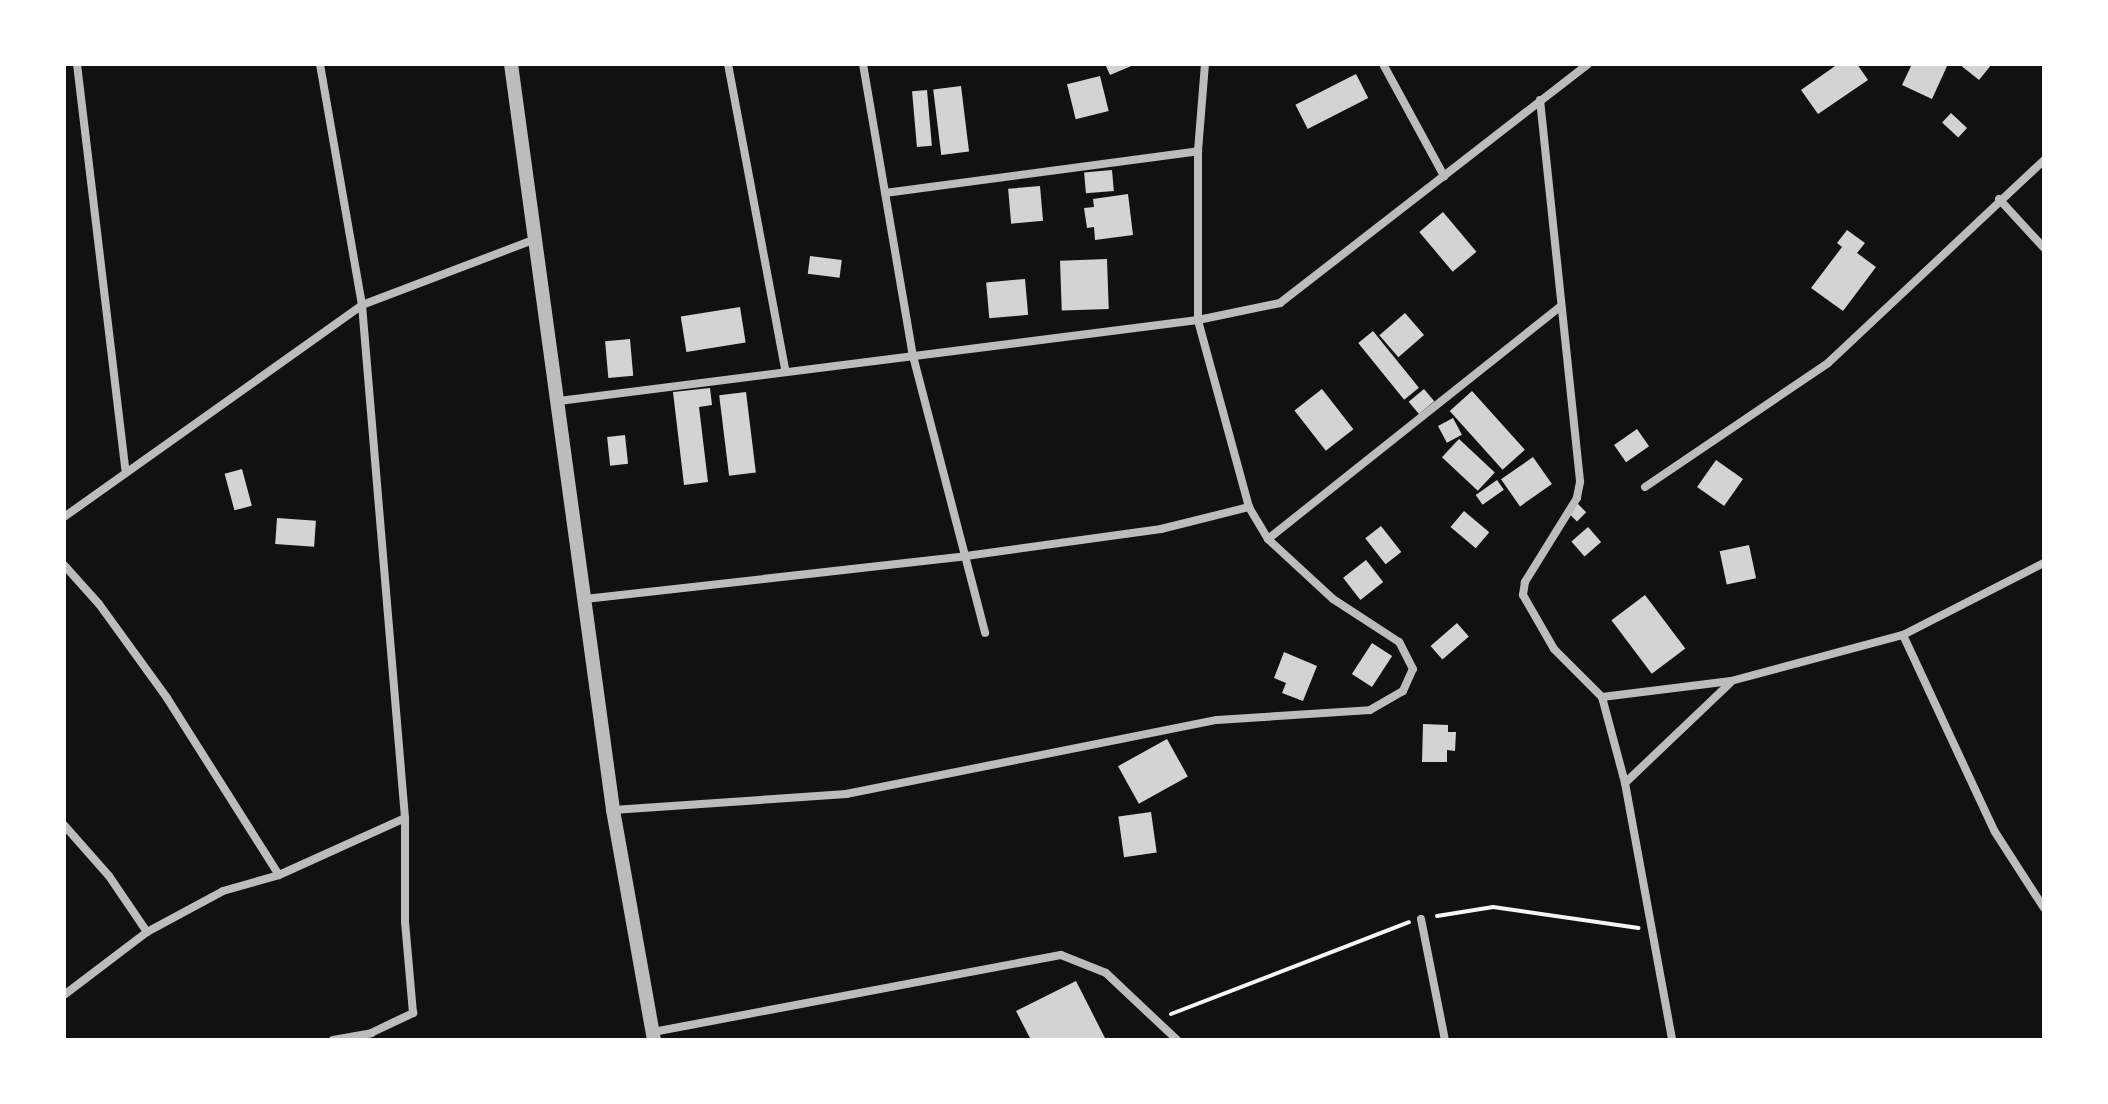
<!DOCTYPE html>
<style>
body{margin:0}
#map{position:relative;width:2108px;height:1104px;overflow:hidden;background:#111;font-family:Roboto,sans-serif}
div>[style]{position:absolute}
[style*='--x']{left:calc(var(--x)*1px);top:calc(var(--y)*1px);width:calc(var(--w)*1px);rotate:calc(var(--a)*1deg)}
.building>*{inset:0;background:#d3d3d3;transform-origin:0 0}
.path>*{height:4px;margin:-2px;padding:0 2px;transform-origin:2px;border-radius:2px;background:#f5f5f5}
.minor>*{height:8px;margin:-4px;padding:0 4px;transform-origin:4px;border-radius:4px;background:#bcbcbc}
.tertiary>*{height:14px;margin:-7px;padding:0 7px;transform-origin:7px;border-radius:7px;background:#bcbcbc}
span{translate:-50% -50%;white-space:nowrap;text-align:center;line-height:1.15;-webkit-text-stroke:8px #fff;paint-order:stroke}
.frame{position:absolute;inset:0;border:66px solid #fff;pointer-events:none}
</style>
<div id="map">
<div class="building">
<div style="clip-path:polygon(1105px 64px,1136px 64px,1110px 75px)"></div>
<div style="clip-path:polygon(1838px 64px,1857px 64px,1868px 80px,1818px 114px,1801px 90px)"></div>
<div style="clip-path:polygon(1912px 64px,1948px 64px,1932px 99px,1902px 85px)"></div>
<div style="clip-path:polygon(1959px 64px,1992px 64px,1979px 80px)"></div>
<div style="left:1356px;top:74px;width:27px;height:68px;rotate:63deg"></div>
<div style="left:1100px;top:76px;width:36px;height:34px;rotate:76deg"></div>
<div style="left:961px;top:86px;width:66px;height:28px;rotate:83deg"></div>
<div style="left:927px;top:90px;width:56px;height:15px;rotate:85deg"></div>
<div style="left:1951px;top:113px;width:22px;height:13px;rotate:43deg"></div>
<div style="left:1112px;top:170px;width:21px;height:28px;rotate:85deg"></div>
<div style="left:1040px;top:186px;width:35px;height:32px;rotate:85deg"></div>
<div style="clip-path:polygon(1128px 194px,1133px 235px,1095px 240px,1094px 227px,1087px 228px,1084px 208px,1094px 207px,1093px 199px)"></div>
<div style="left:1443px;top:212px;width:52px;height:31px;rotate:50deg"></div>
<div style="clip-path:polygon(1847px 230px,1865px 243px,1857px 253px,1876px 267px,1843px 311px,1811px 288px,1842px 247px,1837px 243px)"></div>
<div style="left:810px;top:256px;width:32px;height:18px;rotate:7deg"></div>
<div style="left:1107px;top:259px;width:50px;height:47px;rotate:88deg"></div>
<div style="left:1025px;top:279px;width:36px;height:39px;rotate:85deg"></div>
<div style="left:740px;top:307px;width:36px;height:60px;rotate:81deg"></div>
<div style="left:1405px;top:313px;width:29px;height:34px;rotate:49deg"></div>
<div style="left:1373px;top:331px;width:73px;height:19px;rotate:51deg"></div>
<div style="left:630px;top:339px;width:37px;height:25px;rotate:85deg"></div>
<div style="clip-path:polygon(710px 388px,712px 405px,699px 407px,708px 482px,684px 485px,673px 392px)"></div>
<div style="left:1322px;top:389px;width:51px;height:35px;rotate:52deg"></div>
<div style="left:1424px;top:389px;width:16px;height:20px;rotate:50deg"></div>
<div style="left:1472px;top:391px;width:79px;height:30px;rotate:48deg"></div>
<div style="left:746px;top:392px;width:81px;height:27px;rotate:83deg"></div>
<div style="left:1453px;top:418px;width:19px;height:17px;rotate:62deg"></div>
<div style="left:1637px;top:429px;width:21px;height:28px;rotate:55deg"></div>
<div style="left:625px;top:435px;width:29px;height:18px;rotate:84deg"></div>
<div style="left:1459px;top:439px;width:49px;height:25px;rotate:43deg"></div>
<div style="left:1533px;top:457px;width:33px;height:39px;rotate:55deg"></div>
<div style="left:1716px;top:460px;width:33px;height:33px;rotate:35deg"></div>
<div style="left:242px;top:469px;width:38px;height:18px;rotate:75deg"></div>
<div style="left:1497px;top:480px;width:12px;height:26px;rotate:55deg"></div>
<div style="left:1577px;top:503px;width:13px;height:13px;rotate:45deg"></div>
<div style="left:1464px;top:511px;width:33px;height:21px;rotate:40deg"></div>
<div style="left:277px;top:518px;width:39px;height:26px;rotate:4deg"></div>
<div style="left:1381px;top:526px;width:33px;height:20px;rotate:52deg"></div>
<div style="left:1588px;top:527px;width:20px;height:22px;rotate:49deg"></div>
<div style="left:1749px;top:545px;width:34px;height:30px;rotate:78deg"></div>
<div style="left:1366px;top:560px;width:28px;height:29px;rotate:52deg"></div>
<div style="left:1645px;top:595px;width:67px;height:42px;rotate:53deg"></div>
<div style="left:1457px;top:623px;width:18px;height:35px;rotate:49deg"></div>
<div style="left:1372px;top:643px;width:24px;height:37px;rotate:33deg"></div>
<div style="clip-path:polygon(1284px 652px,1317px 666px,1303px 701px,1282px 693px,1286px 683px,1274px 678px)"></div>
<div style="clip-path:polygon(1423px 724px,1448px 725px,1448px 732px,1456px 732px,1455px 751px,1447px 750px,1447px 762px,1422px 762px)"></div>
<div style="left:1167px;top:739px;width:43px;height:56px;rotate:61deg"></div>
<div style="left:1151px;top:812px;width:41px;height:33px;rotate:82deg"></div>
<div style="clip-path:polygon(1076px 981px,1106px 1040px,1031px 1040px,1016px 1011px)"></div>
</div>
<div class="path">
<div style="--x:1437;--y:916;--w:57;--a:-9.1"></div>
<div style="--x:1493;--y:907;--w:147;--a:8.2"></div>
<div style="--x:1171;--y:1014;--w:255;--a:-21.1"></div>
</div>
<div class="minor">
<div style="--x:77;--y:64;--w:408;--a:83.2"></div>
<div style="--x:728;--y:64;--w:311;--a:79.4"></div>
<div style="--x:863;--y:64;--w:296;--a:80.3"></div>
<div style="--x:913;--y:356;--w:286;--a:75.4"></div>
<div style="--x:1383;--y:64;--w:128;--a:61.4"></div>
<div style="--x:1540;--y:100;--w:384;--a:84"></div>
<div style="--x:1580;--y:482;--w:16;--a:101"></div>
<div style="--x:1577;--y:498;--w:99;--a:121.8"></div>
<div style="--x:1525;--y:582;--w:13;--a:99"></div>
<div style="--x:1523;--y:595;--w:62;--a:60.1"></div>
<div style="--x:1554;--y:649;--w:68;--a:45"></div>
<div style="--x:1602;--y:697;--w:89;--a:75"></div>
<div style="--x:1625;--y:783;--w:261;--a:79.6"></div>
<div style="--x:885;--y:193;--w:316;--a:-7.6"></div>
<div style="--x:1999;--y:199;--w:67;--a:47.4"></div>
<div style="--x:559;--y:401;--w:644;--a:-7.22"></div>
<div style="--x:1198;--y:320;--w:84;--a:-11.7"></div>
<div style="--x:1280;--y:303;--w:390;--a:-37.8"></div>
<div style="--x:1645;--y:487;--w:221;--a:-34.1"></div>
<div style="--x:1828;--y:363;--w:296;--a:-43.2"></div>
<div style="--x:64;--y:517;--w:366;--a:-35.4"></div>
<div style="--x:362;--y:305;--w:183;--a:-20.8"></div>
<div style="--x:1268;--y:539;--w:371;--a:-38.5"></div>
<div style="--x:64;--y:565;--w:52;--a:48.1"></div>
<div style="--x:99;--y:604;--w:116;--a:54.1"></div>
<div style="--x:167;--y:698;--w:209;--a:57.7"></div>
<div style="--x:585;--y:599;--w:383;--a:-6.4"></div>
<div style="--x:966;--y:556;--w:197;--a:-7.9"></div>
<div style="--x:1161;--y:529;--w:91;--a:-14"></div>
<div style="--x:1903;--y:635;--w:217;--a:65"></div>
<div style="--x:1995;--y:832;--w:90;--a:57.2"></div>
<div style="--x:1602;--y:697;--w:130;--a:-7.1"></div>
<div style="--x:1731;--y:681;--w:178;--a:-15"></div>
<div style="--x:1903;--y:635;--w:158;--a:-27.1"></div>
<div style="--x:1625;--y:783;--w:146;--a:-43.6"></div>
<div style="--x:613;--y:810;--w:234;--a:-3.9"></div>
<div style="--x:846;--y:794;--w:378;--a:-11.3"></div>
<div style="--x:1217;--y:720;--w:153;--a:-3.7"></div>
<div style="--x:1370;--y:710;--w:38;--a:-30"></div>
<div style="--x:1403;--y:691;--w:24;--a:-66"></div>
<div style="--x:1413;--y:669;--w:30;--a:-117"></div>
<div style="--x:1399;--y:642;--w:79;--a:-146.9"></div>
<div style="--x:1333;--y:599;--w:88;--a:-137.3"></div>
<div style="--x:1268;--y:539;--w:37;--a:-121"></div>
<div style="--x:1249;--y:507;--w:194;--a:-105.3"></div>
<div style="--x:1198;--y:320;--w:169;--a:-90"></div>
<div style="--x:1198;--y:151;--w:87;--a:-85.4"></div>
<div style="--x:64;--y:825;--w:68;--a:48.6"></div>
<div style="--x:109;--y:876;--w:68;--a:55.8"></div>
<div style="--x:1421;--y:919;--w:123;--a:78.8"></div>
<div style="--x:64;--y:995;--w:104;--a:-37.2"></div>
<div style="--x:147;--y:932;--w:86;--a:-28.3"></div>
<div style="--x:223;--y:891;--w:58;--a:-15.9"></div>
<div style="--x:279;--y:875;--w:138;--a:-24.3"></div>
<div style="--x:405;--y:818;--w:515;--a:-94.79"></div>
<div style="--x:362;--y:305;--w:245;--a:-99.9"></div>
<div style="--x:653;--y:1032;--w:415;--a:-10.7"></div>
<div style="--x:1061;--y:955;--w:48;--a:21.8"></div>
<div style="--x:1106;--y:973;--w:98;--a:43.3"></div>
<div style="--x:333;--y:1040;--w:39;--a:-10"></div>
<div style="--x:371;--y:1033;--w:47;--a:-25.5"></div>
<div style="--x:413;--y:1013;--w:92;--a:-95"></div>
<div style="--x:405;--y:921;--w:103;--a:-90"></div>
</div>
<div class="tertiary">
<div style="--x:511;--y:64;--w:753;--a:82.21"></div>
<div style="--x:613;--y:810;--w:234;--a:79.9"></div>
</div>
<div class="frame"></div>
</div>
